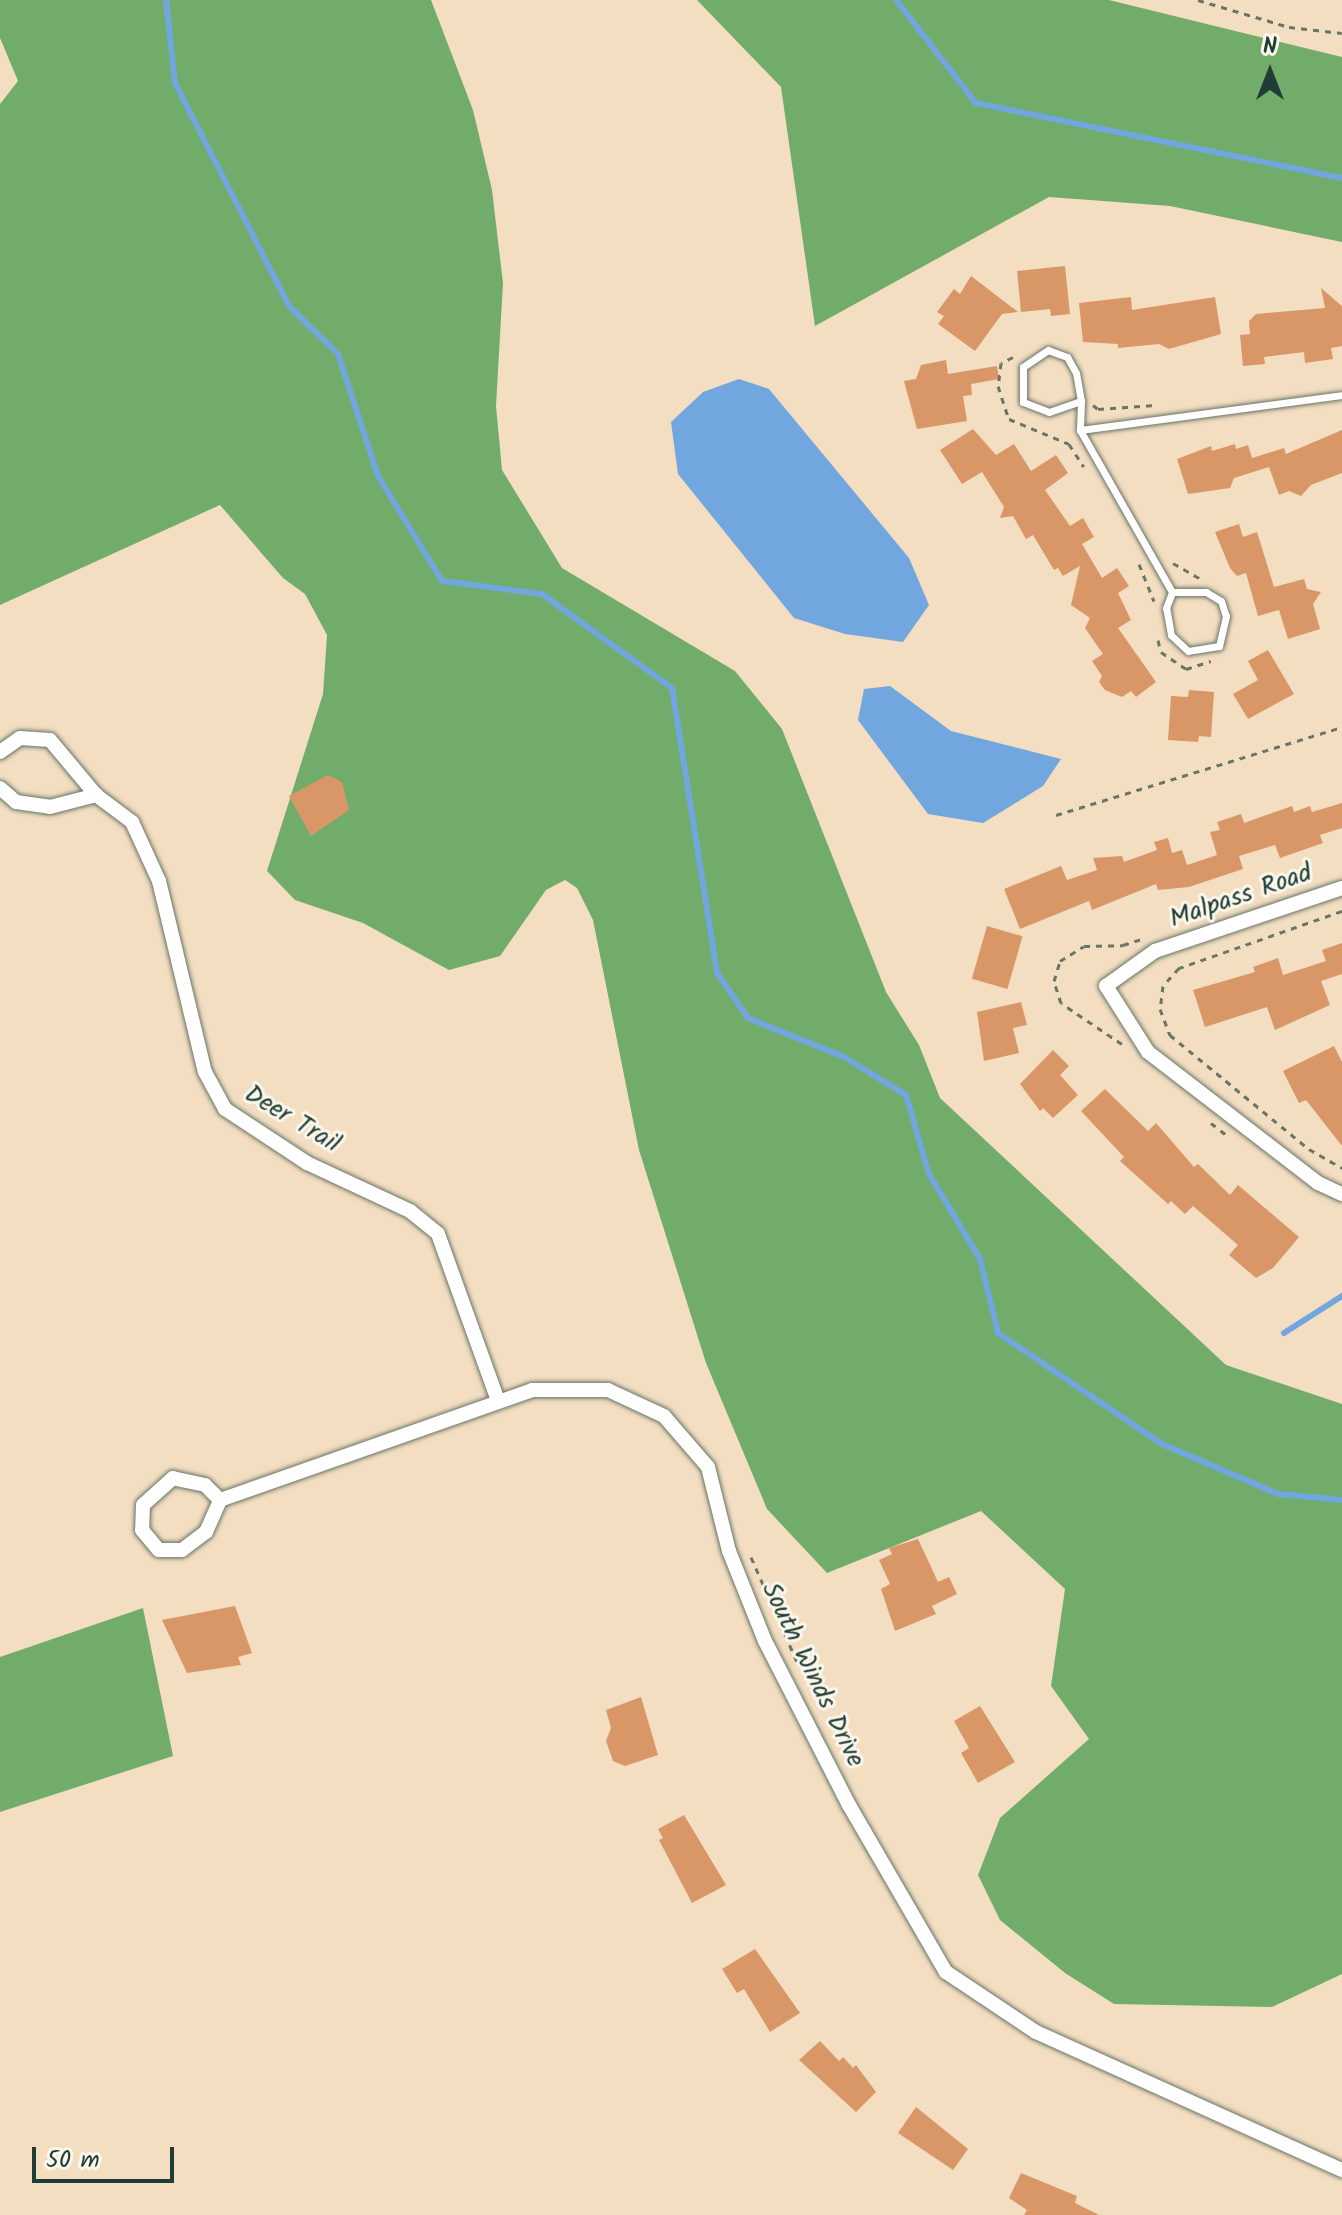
<!DOCTYPE html>
<style>
body{margin:0}
#map{position:relative;width:1342px;height:2215px;overflow:hidden;background:#f3dec2;font-family:Kalam,sans-serif}
div>[style]{position:absolute}
[style*='--x']{left:calc(var(--x)*1px);top:calc(var(--y)*1px);width:calc(var(--w)*1px);rotate:calc(var(--a)*1deg)}
.forest>*{inset:0;background:#72ac6b}
.water>*{inset:0;background:#71a6de}
.stream>*{height:6px;margin:-3px;padding:0 3px;transform-origin:3px;border-radius:3px;background:#71a6de}
.building>*{inset:0;background:#d99667;transform-origin:0 0}
.path>*{height:3px;margin-top:-1.5px;transform-origin:0;background:repeating-linear-gradient(90deg,#697566 0 6px,transparent 0 12px)}
.roads{filter:drop-shadow(0 0 2px #697566) drop-shadow(0 0 2px #697566)}
.service>*{height:7px;margin:-3.5px;padding:0 3.5px;transform-origin:3.5px;border-radius:3.5px;background:#fff}
.minor>*{height:14px;margin:-7px;padding:0 7px;transform-origin:7px;border-radius:7px;background:#fff}
span{translate:-50% -50%;white-space:nowrap;text-align:center;line-height:1.15;-webkit-text-stroke:6px #fbf7ec;paint-order:stroke}
.street-label{font-size:26px;color:#1f3d34}
.north{position:absolute;left:1230px;top:32px;width:80px;height:80px;-webkit-text-stroke:6px #fbf7ec;paint-order:stroke;rotate:0deg;font-size:22px;font-weight:700;line-height:32px;text-align:center;color:#1f3d34}
.north::after{content:'';display:block;margin:auto;width:28px;height:36px;background:#1f3d34;clip-path:polygon(50% 0,100% 100%,50% 72%,0 100%)}
.scale{position:absolute;left:32px;top:2147px;width:142px;height:36px;box-sizing:border-box;border:4px solid #1f3d34;border-top:0;padding-left:10px;font-size:24px;line-height:28px;white-space:nowrap;color:#1f3d34;-webkit-text-stroke:6px #fbf7ec;paint-order:stroke}
</style>
<div id="map">
<div class="forest">
<div style="clip-path:polygon(0 0,431px 0,473px 110px,492px 190px,503px 283px,496px 406px,502px 470px,562px 568px,735px 671px,782px 729px,886px 992px,919px 1045px,940px 1098px,1226px 1365px,1342px 1404px,1342px 1974px,1272px 2007px,1114px 2004px,1065px 1973px,1000px 1920px,978px 1875px,1000px 1818px,1089px 1739px,1051px 1686px,1065px 1589px,981px 1511px,827px 1573px,767px 1509px,706px 1363px,639px 1150px,593px 920px,577px 888px,565px 880px,546px 890px,500px 956px,449px 970px,363px 923px,295px 900px,267px 871px,323px 694px,327px 635px,305px 594px,283px 578px,220px 505px,0 605px,0 104px,18px 81px,0 38px)"></div>
<div style="clip-path:polygon(697px 0,1109px 0,1342px 57px,1342px 242px,1170px 206px,1049px 197px,815px 326px,781px 87px)"></div>
<div style="clip-path:polygon(143px 1608px,173px 1756px,0 1812px,0 1657px)"></div>
</div>
<div class="water">
<div style="clip-path:polygon(739px 379px,769px 389px,909px 558px,929px 605px,903px 642px,845px 634px,794px 618px,678px 474px,671px 422px,703px 392px)"></div>
<div style="clip-path:polygon(890px 686px,951px 731px,1061px 759px,1043px 786px,983px 823px,928px 814px,858px 720px,864px 689px)"></div>
</div>
<div class="stream">
<div style="--x:166;--y:0;--w:83;--a:83.8"></div>
<div style="--x:175;--y:83;--w:250;--a:62.9"></div>
<div style="--x:289;--y:306;--w:69;--a:44.4"></div>
<div style="--x:338;--y:354;--w:128;--a:71.8"></div>
<div style="--x:378;--y:476;--w:123;--a:58.6"></div>
<div style="--x:442;--y:581;--w:101;--a:7.4"></div>
<div style="--x:542;--y:594;--w:160;--a:35.9"></div>
<div style="--x:672;--y:688;--w:289;--a:81"></div>
<div style="--x:717;--y:973;--w:55;--a:55.4"></div>
<div style="--x:748;--y:1018;--w:104;--a:22.1"></div>
<div style="--x:844;--y:1057;--w:73;--a:31.5"></div>
<div style="--x:906;--y:1095;--w:82;--a:73.8"></div>
<div style="--x:929;--y:1174;--w:99;--a:59"></div>
<div style="--x:980;--y:1259;--w:76;--a:76.3"></div>
<div style="--x:998;--y:1333;--w:198;--a:34.1"></div>
<div style="--x:1162;--y:1444;--w:126;--a:23.3"></div>
<div style="--x:1278;--y:1494;--w:64;--a:5.4"></div>
<div style="--x:896;--y:0;--w:130;--a:52.2"></div>
<div style="--x:976;--y:103;--w:374;--a:11.6"></div>
<div style="--x:1284;--y:1333;--w:69;--a:-32.5"></div>
</div>
<div class="building">
<div style="clip-path:polygon(1065px 266px,1070px 314px,1051px 316px,1050px 309px,1021px 312px,1017px 271px)"></div>
<div style="clip-path:polygon(971px 276px,1018px 312px,1002px 314px,975px 351px,938px 324px,944px 316px,937px 312px,954px 289px,960px 294px)"></div>
<div style="clip-path:polygon(1321px 288px,1342px 306px,1342px 346px,1331px 348px,1333px 359px,1305px 363px,1304px 352px,1264px 357px,1265px 364px,1243px 366px,1240px 335px,1250px 334px,1249px 321px,1256px 314px,1325px 308px)"></div>
<div style="clip-path:polygon(1131px 297px,1132px 310px,1215px 297px,1221px 334px,1169px 349px,1159px 344px,1118px 348px,1118px 344px,1083px 342px,1079px 303px)"></div>
<div style="clip-path:polygon(946px 360px,948px 374px,997px 366px,999px 379px,971px 384px,972px 395px,963px 396px,967px 421px,917px 429px,904px 381px,916px 379px,921px 365px)"></div>
<div style="clip-path:polygon(973px 429px,996px 455px,1014px 444px,1031px 471px,1056px 455px,1068px 473px,1045px 490px,1070px 526px,1083px 518px,1094px 537px,1082px 544px,1102px 578px,1117px 568px,1129px 586px,1118px 593px,1131px 620px,1118px 628px,1156px 682px,1136px 697px,1131px 691px,1122px 697px,1105px 690px,1099px 682px,1102px 676px,1092px 661px,1103px 654px,1085px 628px,1090px 618px,1071px 605px,1080px 566px,1063px 576px,1058px 568px,1054px 570px,1033px 535px,1026px 539px,1013px 516px,1000px 518px,1004px 507px,982px 472px,962px 484px,940px 450px)"></div>
<div style="clip-path:polygon(1342px 430px,1342px 473px,1311px 485px,1301px 496px,1289px 491px,1279px 495px,1269px 467px,1234px 478px,1230px 488px,1188px 494px,1177px 459px,1211px 446px,1212px 451px,1235px 444px,1236px 449px,1248px 445px,1252px 458px,1284px 448px,1286px 454px)"></div>
<div style="clip-path:polygon(1239px 524px,1243px 537px,1257px 532px,1274px 587px,1304px 579px,1307px 589px,1321px 592px,1313px 604px,1320px 629px,1288px 639px,1279px 610px,1258px 616px,1246px 573px,1237px 576px,1230px 568px,1215px 532px)"></div>
<div style="clip-path:polygon(1268px 650px,1294px 694px,1248px 719px,1233px 694px,1258px 680px,1248px 661px)"></div>
<div style="clip-path:polygon(1189px 690px,1214px 692px,1211px 737px,1199px 736px,1198px 742px,1168px 740px,1171px 696px,1188px 697px)"></div>
<div style="clip-path:polygon(328px 775px,342px 782px,349px 810px,311px 836px,289px 796px)"></div>
<div style="clip-path:polygon(1342px 803px,1342px 828px,1320px 835px,1323px 843px,1280px 858px,1275px 845px,1239px 856px,1243px 869px,1189px 887px,1158px 890px,1156px 884px,1092px 910px,1089px 901px,1020px 929px,1004px 889px,1061px 866px,1067px 880px,1097px 870px,1093px 858px,1122px 856px,1124px 862px,1157px 850px,1154px 842px,1168px 838px,1172px 853px,1182px 850px,1187px 865px,1217px 855px,1210px 832px,1220px 830px,1217px 822px,1241px 814px,1244px 823px,1292px 806px,1294px 812px,1310px 806px,1312px 812px)"></div>
<div style="left:987px;top:926px;width:37px;height:55px;rotate:16deg"></div>
<div style="clip-path:polygon(1342px 943px,1342px 974px,1321px 981px,1330px 1005px,1275px 1030px,1267px 1007px,1205px 1027px,1193px 990px,1255px 972px,1253px 967px,1278px 958px,1283px 975px,1326px 961px,1322px 950px)"></div>
<div style="clip-path:polygon(1021px 1002px,1027px 1025px,1013px 1028px,1019px 1053px,984px 1061px,977px 1012px)"></div>
<div style="clip-path:polygon(1334px 1046px,1342px 1062px,1342px 1146px,1306px 1100px,1299px 1103px,1283px 1071px)"></div>
<div style="clip-path:polygon(1053px 1050px,1069px 1066px,1060px 1075px,1078px 1095px,1053px 1118px,1043px 1108px,1040px 1111px,1020px 1084px)"></div>
<div style="clip-path:polygon(1105px 1089px,1148px 1131px,1156px 1123px,1194px 1167px,1198px 1164px,1230px 1195px,1238px 1185px,1299px 1237px,1273px 1268px,1256px 1278px,1229px 1255px,1238px 1245px,1193px 1206px,1185px 1214px,1171px 1201px,1168px 1204px,1120px 1161px,1124px 1157px,1081px 1111px)"></div>
<div style="clip-path:polygon(918px 1539px,938px 1582px,949px 1577px,957px 1594px,932px 1606px,936px 1614px,895px 1631px,881px 1589px,890px 1584px,879px 1560px,892px 1554px,889px 1548px)"></div>
<div style="clip-path:polygon(235px 1606px,252px 1653px,238px 1657px,241px 1665px,187px 1673px,162px 1620px)"></div>
<div style="clip-path:polygon(641px 1697px,658px 1755px,625px 1766px,613px 1761px,606px 1741px,611px 1728px,606px 1710px)"></div>
<div style="clip-path:polygon(980px 1706px,1015px 1762px,978px 1783px,961px 1753px,969px 1748px,954px 1721px)"></div>
<div style="clip-path:polygon(684px 1815px,726px 1885px,692px 1903px,659px 1840px,663px 1838px,658px 1829px)"></div>
<div style="clip-path:polygon(755px 1949px,800px 2013px,770px 2032px,744px 1989px,737px 1993px,722px 1969px)"></div>
<div style="clip-path:polygon(820px 2041px,839px 2061px,843px 2057px,853px 2068px,856px 2065px,876px 2092px,856px 2112px,799px 2060px)"></div>
<div style="clip-path:polygon(916px 2107px,968px 2149px,953px 2170px,898px 2133px)"></div>
<div style="clip-path:polygon(1021px 2173px,1077px 2196px,1075px 2203px,1099px 2215px,1024px 2215px,1027px 2210px,1009px 2198px)"></div>
</div>
<div class="path">
<div style="--x:1198;--y:0;--w:95;--a:16.5"></div>
<div style="--x:1289;--y:27;--w:53;--a:6.5"></div>
<div style="--x:1013;--y:357;--w:13;--a:153"></div>
<div style="--x:1001;--y:363;--w:23;--a:97"></div>
<div style="--x:998;--y:386;--w:35;--a:72"></div>
<div style="--x:1009;--y:419;--w:65;--a:22.6"></div>
<div style="--x:1069;--y:444;--w:27;--a:57"></div>
<div style="--x:1093;--y:405;--w:6;--a:39"></div>
<div style="--x:1098;--y:409;--w:57;--a:-4"></div>
<div style="--x:1173;--y:563;--w:32;--a:30"></div>
<div style="--x:1139;--y:564;--w:40;--a:68"></div>
<div style="--x:1158;--y:640;--w:12;--a:76"></div>
<div style="--x:1161;--y:652;--w:30;--a:34"></div>
<div style="--x:1186;--y:669;--w:26;--a:-18"></div>
<div style="--x:1056;--y:815;--w:299;--a:-17.1"></div>
<div style="--x:1342;--y:911;--w:173;--a:160.7"></div>
<div style="--x:1179;--y:968;--w:24;--a:132"></div>
<div style="--x:1163;--y:986;--w:23;--a:97"></div>
<div style="--x:1160;--y:1009;--w:28;--a:69"></div>
<div style="--x:1170;--y:1035;--w:180;--a:39.4"></div>
<div style="--x:1309;--y:1149;--w:38;--a:30"></div>
<div style="--x:1122;--y:1044;--w:73;--a:-146.1"></div>
<div style="--x:1061;--y:1003;--w:23;--a:-108"></div>
<div style="--x:1054;--y:981;--w:21;--a:-73"></div>
<div style="--x:1060;--y:961;--w:28;--a:-32"></div>
<div style="--x:1084;--y:946;--w:39;--a:-1"></div>
<div style="--x:1123;--y:945;--w:20;--a:-18"></div>
<div style="--x:1211;--y:1123;--w:24;--a:38"></div>
<div style="--x:751;--y:1557;--w:117;--a:66.3"></div>
</div>
<div class="roads">
<div class="service">
<div style="--x:1080;--y:430;--w:29;--a:-88"></div>
<div style="--x:1081;--y:401;--w:28;--a:-100"></div>
<div style="--x:1076;--y:373;--w:18;--a:-119"></div>
<div style="--x:1067;--y:357;--w:20;--a:-160"></div>
<div style="--x:1048;--y:350;--w:30;--a:146"></div>
<div style="--x:1023;--y:367;--w:35;--a:90"></div>
<div style="--x:1023;--y:402;--w:28;--a:21"></div>
<div style="--x:1049;--y:412;--w:34;--a:-19"></div>
<div style="--x:1172;--y:592;--w:34;--a:0"></div>
<div style="--x:1206;--y:592;--w:17;--a:31"></div>
<div style="--x:1221;--y:601;--w:16;--a:72"></div>
<div style="--x:1226;--y:616;--w:31;--a:103"></div>
<div style="--x:1219;--y:646;--w:31;--a:171"></div>
<div style="--x:1188;--y:651;--w:23;--a:-137"></div>
<div style="--x:1171;--y:635;--w:27;--a:-100"></div>
<div style="--x:1166;--y:608;--w:17;--a:-69"></div>
<div style="--x:1172;--y:592;--w:186;--a:-119.6"></div>
<div style="--x:1080;--y:430;--w:264;--a:-7.6"></div>
</div>
<div class="minor">
<div style="--x:0;--y:752;--w:24;--a:-35"></div>
<div style="--x:20;--y:738;--w:30;--a:4"></div>
<div style="--x:50;--y:740;--w:72;--a:50.1"></div>
<div style="--x:96;--y:795;--w:45;--a:36.9"></div>
<div style="--x:132;--y:822;--w:65;--a:65.4"></div>
<div style="--x:159;--y:881;--w:196;--a:76.5"></div>
<div style="--x:205;--y:1072;--w:42;--a:61.6"></div>
<div style="--x:225;--y:1109;--w:98;--a:33.4"></div>
<div style="--x:307;--y:1163;--w:114;--a:25"></div>
<div style="--x:410;--y:1211;--w:36;--a:39"></div>
<div style="--x:438;--y:1234;--w:177;--a:70.2"></div>
<div style="--x:0;--y:788;--w:21;--a:41"></div>
<div style="--x:16;--y:802;--w:34;--a:8"></div>
<div style="--x:50;--y:807;--w:48;--a:-14.6"></div>
<div style="--x:1342;--y:888;--w:197;--a:161.4"></div>
<div style="--x:1155;--y:951;--w:60;--a:144.5"></div>
<div style="--x:1106;--y:986;--w:78;--a:57.5"></div>
<div style="--x:1148;--y:1052;--w:215;--a:37.6"></div>
<div style="--x:1318;--y:1183;--w:26;--a:25"></div>
<div style="--x:220;--y:1500;--w:21;--a:-135"></div>
<div style="--x:205;--y:1485;--w:33;--a:-168"></div>
<div style="--x:173;--y:1478;--w:40;--a:138"></div>
<div style="--x:143;--y:1505;--w:25;--a:92"></div>
<div style="--x:142;--y:1530;--w:26;--a:50"></div>
<div style="--x:159;--y:1550;--w:23;--a:0"></div>
<div style="--x:182;--y:1550;--w:30;--a:-37"></div>
<div style="--x:206;--y:1532;--w:35;--a:-66"></div>
<div style="--x:220;--y:1500;--w:331;--a:-19.4"></div>
<div style="--x:532;--y:1390;--w:76;--a:0"></div>
<div style="--x:608;--y:1390;--w:62;--a:24.9"></div>
<div style="--x:664;--y:1416;--w:67;--a:49.2"></div>
<div style="--x:708;--y:1467;--w:87;--a:76"></div>
<div style="--x:729;--y:1551;--w:97;--a:68.2"></div>
<div style="--x:765;--y:1641;--w:184;--a:62.9"></div>
<div style="--x:849;--y:1805;--w:193;--a:59.9"></div>
<div style="--x:946;--y:1972;--w:108;--a:33.7"></div>
<div style="--x:1036;--y:2032;--w:336;--a:24.3"></div>
</div>
</div>
<div class="street-label">
<span style="left:1241px;top:897px;rotate:-19deg">Malpass Road</span>
<span style="left:292px;top:1120px;rotate:31deg">Deer Trail</span>
<span style="left:812px;top:1675px;rotate:64deg">South Winds Drive</span>
</div>
<div class="north">N</div>
<div class="scale">50 m</div>
</div>
